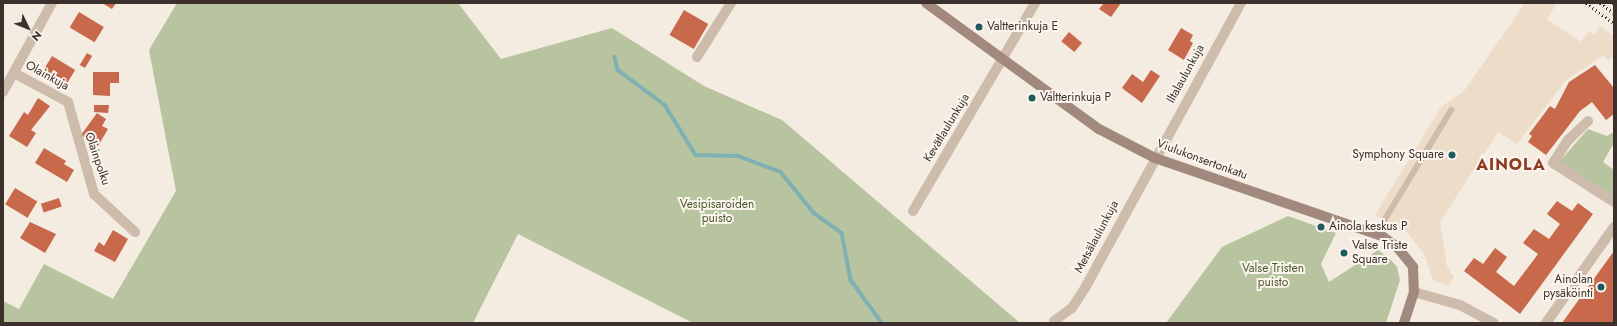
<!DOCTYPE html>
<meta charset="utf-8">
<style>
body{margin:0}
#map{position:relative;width:1617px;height:326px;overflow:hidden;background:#f4ebe1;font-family:Jost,sans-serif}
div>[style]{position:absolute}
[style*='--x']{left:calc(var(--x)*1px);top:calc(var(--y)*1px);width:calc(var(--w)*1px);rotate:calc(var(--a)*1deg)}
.green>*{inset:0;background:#b8c4a0}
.plaza>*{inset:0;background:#ecdcc8}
.stream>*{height:3.5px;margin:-1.75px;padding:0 1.75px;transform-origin:1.75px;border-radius:1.75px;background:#7fb0b2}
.building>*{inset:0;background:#c8694b;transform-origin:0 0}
.lane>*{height:6px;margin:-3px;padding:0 3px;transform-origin:3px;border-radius:3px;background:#cdbbac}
.street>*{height:10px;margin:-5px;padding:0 5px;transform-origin:5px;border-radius:5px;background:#cdbbac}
.secondary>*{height:10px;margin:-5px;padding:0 5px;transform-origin:5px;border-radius:5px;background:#a18a7d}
.rail>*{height:3px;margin-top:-1.5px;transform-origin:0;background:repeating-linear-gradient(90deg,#3b302b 0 1px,transparent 0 4px)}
.dots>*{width:11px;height:11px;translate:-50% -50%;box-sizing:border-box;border:2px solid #fbf5ee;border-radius:50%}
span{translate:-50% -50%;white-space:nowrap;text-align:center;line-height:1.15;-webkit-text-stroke:4px #fbf5ee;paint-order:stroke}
.poi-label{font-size:12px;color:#3b302b}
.left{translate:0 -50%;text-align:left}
.right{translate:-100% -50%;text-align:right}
.street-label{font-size:12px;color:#3b302b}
.park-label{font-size:12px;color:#4a5a2e}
.district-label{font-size:16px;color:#8c3b22;font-weight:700;letter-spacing:1px}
.frame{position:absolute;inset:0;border:4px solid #3b302b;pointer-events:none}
.north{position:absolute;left:8px;top:8px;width:40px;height:40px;-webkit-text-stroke:3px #fbf5ee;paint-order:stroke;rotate:133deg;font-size:11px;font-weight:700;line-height:16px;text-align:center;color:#3b302b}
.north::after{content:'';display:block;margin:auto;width:14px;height:18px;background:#3b302b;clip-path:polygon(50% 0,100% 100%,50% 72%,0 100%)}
</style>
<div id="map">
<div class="green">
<div style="clip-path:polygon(177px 3px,458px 3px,501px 59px,612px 28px,704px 86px,782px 120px,1020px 323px,693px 323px,518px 234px,473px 323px,3px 323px,3px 301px,19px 309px,44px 264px,113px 299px,176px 191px,149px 50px)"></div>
<div style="clip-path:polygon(1588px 129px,1607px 136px,1614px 132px,1614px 143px,1603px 162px,1614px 170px,1614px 196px,1559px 162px)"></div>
<div style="clip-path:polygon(1288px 216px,1336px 233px,1321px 264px,1329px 282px,1378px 250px,1390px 259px,1397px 267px,1400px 280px,1386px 323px,1166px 323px,1222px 247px)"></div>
</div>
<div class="plaza">
<div style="clip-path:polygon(1525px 3px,1557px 3px,1547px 19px,1581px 42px,1589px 31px,1594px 35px,1600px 26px,1614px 36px,1614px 55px,1609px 60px,1603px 56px,1566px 80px,1517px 144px,1498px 132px,1440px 222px,1447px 266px,1454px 277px,1448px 286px,1433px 280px,1424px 254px,1407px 232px,1375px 215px,1441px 107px,1464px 91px)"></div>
</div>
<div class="stream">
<div style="--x:615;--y:57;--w:13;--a:77"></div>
<div style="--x:618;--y:70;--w:59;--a:36.7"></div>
<div style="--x:665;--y:105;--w:59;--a:58.2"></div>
<div style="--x:696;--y:155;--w:42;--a:1.4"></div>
<div style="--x:738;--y:156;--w:46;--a:20.4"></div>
<div style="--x:781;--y:172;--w:53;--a:51.2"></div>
<div style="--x:814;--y:213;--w:34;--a:36"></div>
<div style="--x:842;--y:233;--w:48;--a:79.2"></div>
<div style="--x:851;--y:280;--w:53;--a:54.2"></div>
</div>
<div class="building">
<div style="clip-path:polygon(102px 3px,116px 3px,112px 9px)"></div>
<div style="clip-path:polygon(1104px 3px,1121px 3px,1111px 17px,1099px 9px)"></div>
<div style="left:684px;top:10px;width:28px;height:29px;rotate:30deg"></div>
<div style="left:79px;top:12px;width:29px;height:18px;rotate:31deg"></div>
<div style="clip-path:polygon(1181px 28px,1193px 35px,1190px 41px,1193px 43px,1184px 60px,1168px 50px)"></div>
<div style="left:1069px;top:32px;width:17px;height:12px;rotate:40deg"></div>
<div style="left:87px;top:53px;width:6px;height:14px;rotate:31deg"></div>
<div style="left:52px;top:56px;width:27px;height:18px;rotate:31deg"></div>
<div style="clip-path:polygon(1595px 65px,1614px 88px,1614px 114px,1606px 120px,1592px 102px,1580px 111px,1546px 155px,1528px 142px,1532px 136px,1529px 134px,1550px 106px,1555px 109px,1569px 82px)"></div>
<div style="clip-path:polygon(1151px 70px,1160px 76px,1142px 103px,1122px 88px,1132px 74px,1143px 82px)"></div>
<div style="clip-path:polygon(93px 72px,119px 72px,119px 83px,110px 83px,110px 96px,93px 95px)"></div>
<div style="clip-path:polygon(38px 98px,50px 106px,31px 130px,36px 133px,27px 147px,9px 136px,24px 112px,28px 115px)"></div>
<div style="clip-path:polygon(94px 105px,109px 105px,108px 113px,94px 112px)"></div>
<div style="clip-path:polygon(97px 113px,106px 119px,102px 126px,108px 129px,98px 146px,81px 135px)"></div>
<div style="clip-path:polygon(44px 148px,66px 161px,64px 164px,74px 170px,67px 182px,35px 163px)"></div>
<div style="left:15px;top:188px;width:26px;height:19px;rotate:31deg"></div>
<div style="left:59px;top:198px;width:9px;height:19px;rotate:72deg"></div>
<div style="clip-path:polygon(1557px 201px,1572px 211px,1578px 203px,1593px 214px,1520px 314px,1464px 271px,1474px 258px,1483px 264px,1495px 248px,1507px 257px,1496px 272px,1514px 286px,1538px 254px,1523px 243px,1534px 229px,1549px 239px,1560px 224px,1547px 214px)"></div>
<div style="clip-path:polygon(30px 222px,56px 234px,45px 253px,20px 238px)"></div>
<div style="clip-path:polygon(113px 230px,128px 239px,115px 262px,94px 251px,99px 242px,104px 246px)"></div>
<div style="clip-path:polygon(1614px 251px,1614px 323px,1562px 323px)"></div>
</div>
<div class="lane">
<div style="--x:1376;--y:234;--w:145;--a:-58.8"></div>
</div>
<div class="street">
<div style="--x:697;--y:57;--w:64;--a:-57.8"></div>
<div style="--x:14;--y:73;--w:61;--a:28.2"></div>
<div style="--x:68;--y:102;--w:96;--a:74.2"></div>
<div style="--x:94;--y:194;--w:56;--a:42.8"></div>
<div style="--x:3;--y:92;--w:102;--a:-61.2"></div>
<div style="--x:1588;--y:121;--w:28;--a:136"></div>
<div style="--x:1568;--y:140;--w:27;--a:123"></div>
<div style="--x:1553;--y:163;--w:72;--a:32.6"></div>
<div style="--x:913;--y:211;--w:241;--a:-59.6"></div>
<div style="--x:1414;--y:292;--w:48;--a:15.8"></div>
<div style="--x:1460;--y:305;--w:38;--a:28"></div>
<div style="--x:1054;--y:321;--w:22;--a:-36"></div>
<div style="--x:1072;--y:308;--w:24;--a:-57"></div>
<div style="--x:1085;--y:288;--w:325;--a:-61.3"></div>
<div style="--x:1546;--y:323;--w:118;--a:-54.7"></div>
</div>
<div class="secondary">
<div style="--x:926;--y:3;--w:214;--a:36.1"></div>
<div style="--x:1099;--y:129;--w:63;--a:27.4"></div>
<div style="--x:1155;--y:158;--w:240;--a:19"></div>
<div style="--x:1382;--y:236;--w:19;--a:36"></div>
<div style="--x:1397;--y:247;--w:26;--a:51"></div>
<div style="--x:1413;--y:267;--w:25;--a:88"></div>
<div style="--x:1414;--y:292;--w:33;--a:108"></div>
</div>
<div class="rail">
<div style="--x:1586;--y:3;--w:34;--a:36"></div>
<div style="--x:1600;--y:3;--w:17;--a:36"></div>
<div style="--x:1613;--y:3;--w:1;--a:45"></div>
</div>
<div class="dots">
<div style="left:979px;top:27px;background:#1f5a5e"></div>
<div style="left:1032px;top:98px;background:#1f5a5e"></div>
<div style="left:1452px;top:155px;background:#1f5a5e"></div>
<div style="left:1321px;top:227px;background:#1f5a5e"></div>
<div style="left:1344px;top:253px;background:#1f5a5e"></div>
<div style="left:1601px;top:287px;background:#1f5a5e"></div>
</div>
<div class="poi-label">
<span class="left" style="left:987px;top:27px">Valtterinkuja E</span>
<span class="left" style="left:1040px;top:98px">Valtterinkuja P</span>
<span class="right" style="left:1444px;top:155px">Symphony Square</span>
<span class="left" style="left:1329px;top:227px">Ainola keskus P</span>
<span class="left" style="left:1352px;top:253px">Valse Triste<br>Square</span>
<span class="right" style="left:1593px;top:287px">Ainolan<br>pysäköinti</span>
</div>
<div class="street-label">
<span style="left:1186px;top:74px;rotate:-61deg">Iltalaulunkuja</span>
<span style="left:47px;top:76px;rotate:29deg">Olainkuja</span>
<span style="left:947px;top:128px;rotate:-59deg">Kevätlaulunkuja</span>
<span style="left:97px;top:159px;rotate:71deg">Olainpolku</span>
<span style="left:1202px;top:160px;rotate:20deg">Viulukonsertonkatu</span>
<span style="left:1097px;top:237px;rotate:-62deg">Metsälaulunkuja</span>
</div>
<div class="park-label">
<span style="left:717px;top:212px">Vesipisaroiden<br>puisto</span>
<span style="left:1273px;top:276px">Valse Tristen<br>puisto</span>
</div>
<div class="district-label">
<span style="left:1511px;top:165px">AINOLA</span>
</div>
<div class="frame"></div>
<div class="north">N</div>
</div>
